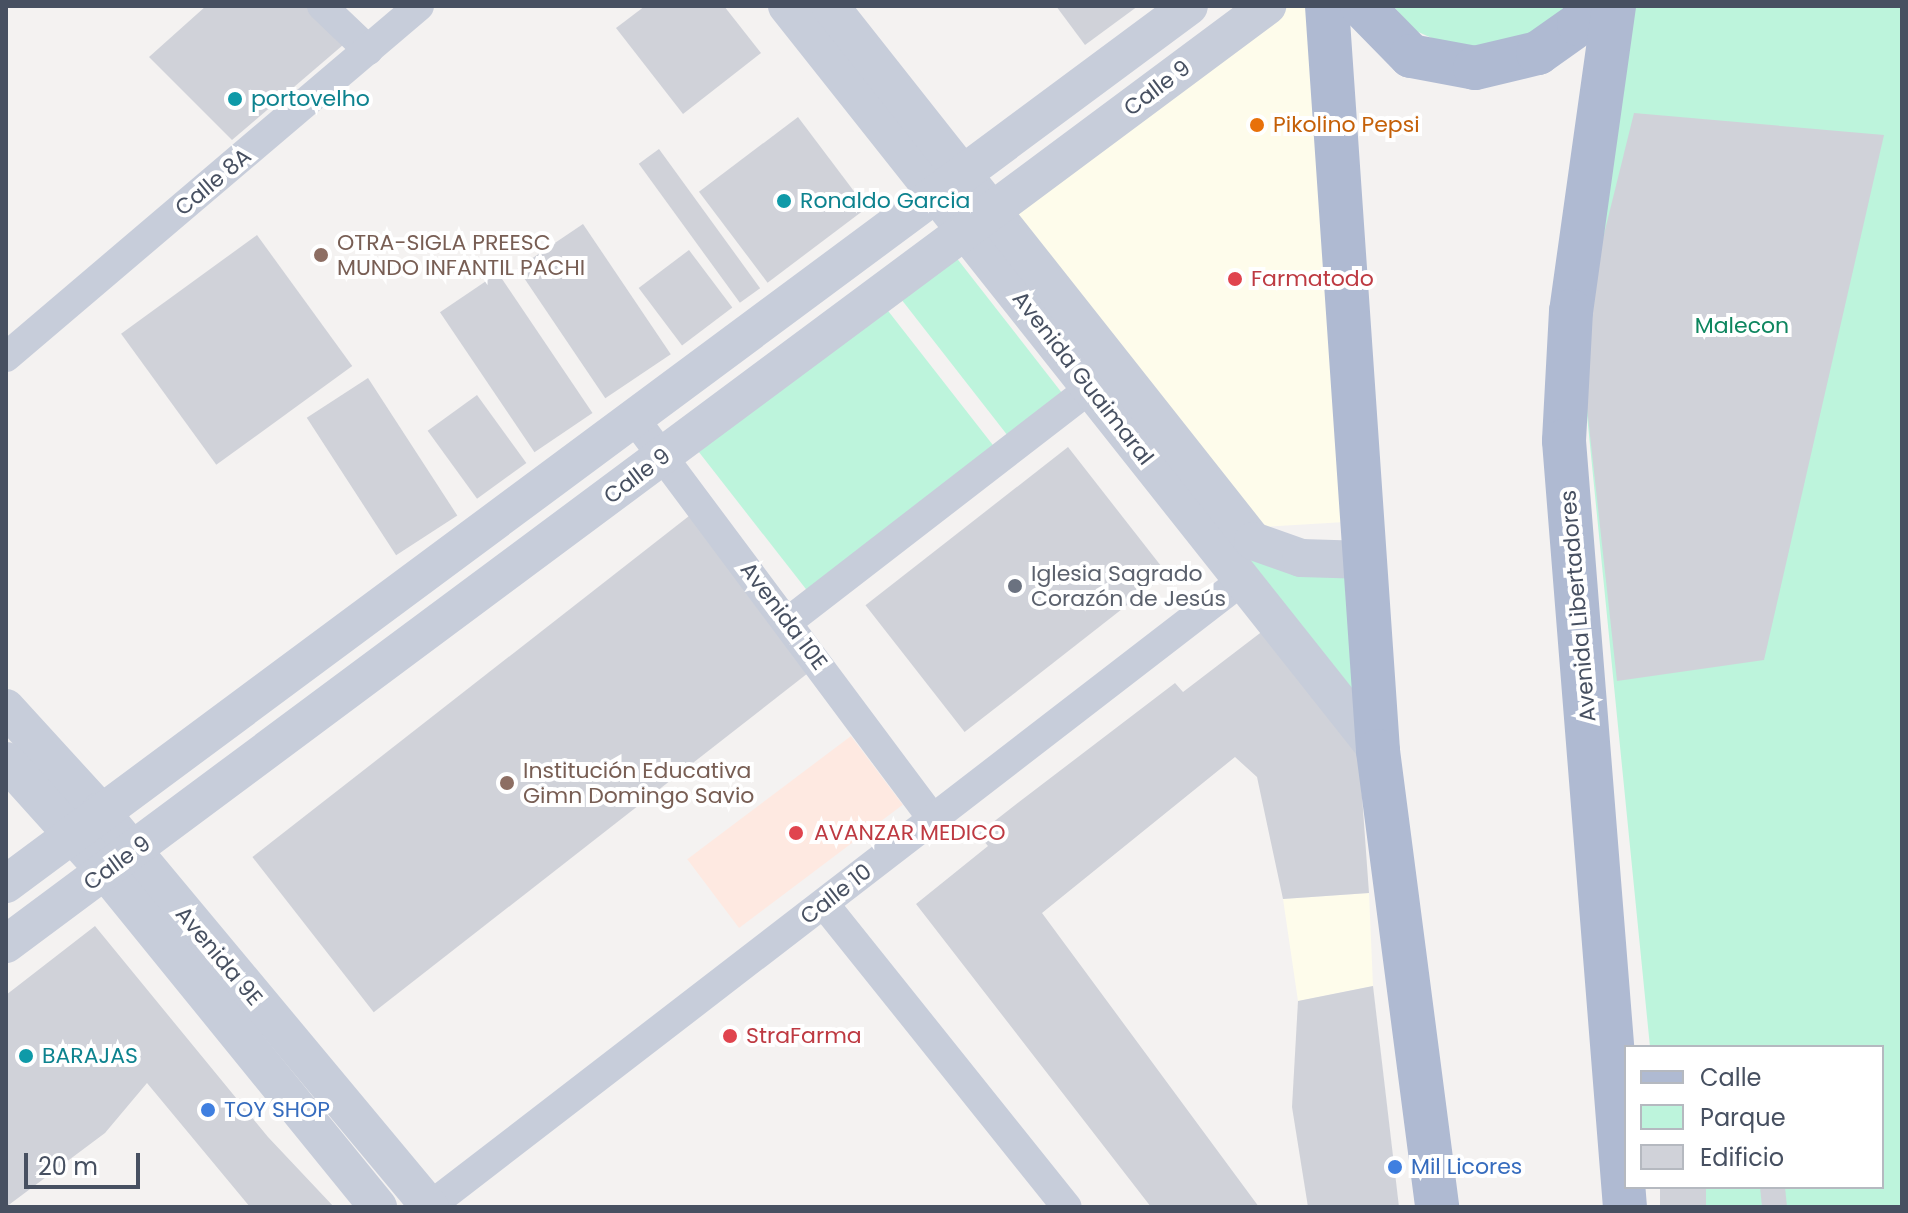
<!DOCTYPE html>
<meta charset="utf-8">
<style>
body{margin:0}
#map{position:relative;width:1908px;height:1213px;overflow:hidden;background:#f4f2f1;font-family:Poppins,sans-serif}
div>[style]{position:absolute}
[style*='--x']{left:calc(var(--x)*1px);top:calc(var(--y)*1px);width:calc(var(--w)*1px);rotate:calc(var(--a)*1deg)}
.commercial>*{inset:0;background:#fefceb}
.medical>*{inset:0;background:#fee9e1;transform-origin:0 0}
.green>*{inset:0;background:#bdf4dc;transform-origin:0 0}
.building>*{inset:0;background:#d0d2d9;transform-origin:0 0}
.minor>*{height:30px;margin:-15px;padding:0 15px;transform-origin:15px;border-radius:15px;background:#c7cdda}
.tertiary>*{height:38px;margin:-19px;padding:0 19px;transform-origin:19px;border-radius:19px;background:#c7cdda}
.primary>*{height:44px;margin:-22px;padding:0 22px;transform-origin:22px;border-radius:22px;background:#afbad2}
.dots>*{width:22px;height:22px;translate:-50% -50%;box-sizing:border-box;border:4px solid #fff;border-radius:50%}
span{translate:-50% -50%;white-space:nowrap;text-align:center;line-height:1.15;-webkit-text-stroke:8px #fff;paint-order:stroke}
.street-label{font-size:22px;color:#475061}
.culture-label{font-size:22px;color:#0d838f}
.left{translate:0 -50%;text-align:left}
.food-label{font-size:22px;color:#c56008}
.education-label{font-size:22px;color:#785e54}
.health-label{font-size:22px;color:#be3a42}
.park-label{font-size:22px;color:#0e865f}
.worship-label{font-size:22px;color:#5b616d}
.shop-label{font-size:22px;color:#366cbe}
.frame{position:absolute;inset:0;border:8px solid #475061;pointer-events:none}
.legend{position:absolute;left:1624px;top:1045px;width:260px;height:144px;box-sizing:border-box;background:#fff;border:2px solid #b5b9c0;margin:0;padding:10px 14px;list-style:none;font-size:24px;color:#475061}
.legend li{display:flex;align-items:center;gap:16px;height:40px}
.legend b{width:40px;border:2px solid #b5b9c0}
.scale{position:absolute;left:24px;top:1153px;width:116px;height:36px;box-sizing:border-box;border:4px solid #475061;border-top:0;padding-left:10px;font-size:24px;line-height:28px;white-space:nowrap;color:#475061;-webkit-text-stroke:6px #fff;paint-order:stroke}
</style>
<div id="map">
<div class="commercial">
<div style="clip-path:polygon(1287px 6px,1308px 6px,1345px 522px,1245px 528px,1002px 212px)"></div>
<div style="clip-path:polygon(1369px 893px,1373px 986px,1298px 1001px,1283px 899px)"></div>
</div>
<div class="medical">
<div style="left:851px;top:736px;width:86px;height:205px;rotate:53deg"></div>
</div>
<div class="green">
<div style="clip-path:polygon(1393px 6px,1573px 6px,1524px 43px,1463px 52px,1416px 31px)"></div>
<div style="clip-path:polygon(1635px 6px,1902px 6px,1902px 1207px,1667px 1207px,1665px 1187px,1882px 1187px,1882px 1047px,1650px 1047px,1579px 335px)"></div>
<div style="left:948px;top:247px;width:188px;height:69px;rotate:52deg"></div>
<div style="left:878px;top:298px;width:191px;height:236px;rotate:52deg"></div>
<div style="clip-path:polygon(1248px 558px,1358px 574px,1363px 712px)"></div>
</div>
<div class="building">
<div style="clip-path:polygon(206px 6px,316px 6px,350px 39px,232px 140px,149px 57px)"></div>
<div style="clip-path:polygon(645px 6px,724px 6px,761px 53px,683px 114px,616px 28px)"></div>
<div style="clip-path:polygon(1056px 6px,1138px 6px,1085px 45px)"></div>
<div style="clip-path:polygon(1634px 113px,1884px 135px,1764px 660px,1617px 681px,1579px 335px)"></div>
<div style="left:798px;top:117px;width:114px;height:124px;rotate:53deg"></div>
<div style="left:659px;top:149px;width:172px;height:25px;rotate:54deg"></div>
<div style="left:583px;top:224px;width:157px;height:79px;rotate:56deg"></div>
<div style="left:257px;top:235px;width:162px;height:168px;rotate:54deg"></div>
<div style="left:689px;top:250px;width:72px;height:63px;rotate:53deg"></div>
<div style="left:498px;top:273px;width:169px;height:70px;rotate:56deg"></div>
<div style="left:368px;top:378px;width:164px;height:73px;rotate:57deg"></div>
<div style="left:477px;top:395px;width:84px;height:61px;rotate:54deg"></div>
<div style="left:1068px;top:447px;width:161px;height:257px;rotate:52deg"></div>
<div style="left:689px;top:516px;width:197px;height:554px;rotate:52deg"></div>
<div style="clip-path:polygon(1268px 627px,1359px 754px,1369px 893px,1283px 899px,1257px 777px,1235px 757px,1042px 913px,1259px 1207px,1151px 1207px,916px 904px,988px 846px,978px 834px,1019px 802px,1175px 683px,1183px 692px)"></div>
<div style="clip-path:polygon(95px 926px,268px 1137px,334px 1207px,250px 1207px,147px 1083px,105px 1133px,6px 1207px,6px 995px)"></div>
<div style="clip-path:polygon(1373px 986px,1399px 1207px,1308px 1207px,1292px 1107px,1298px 1001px)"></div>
<div style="left:1660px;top:1187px;width:46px;height:20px"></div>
<div style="clip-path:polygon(1760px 1187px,1785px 1187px,1787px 1207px,1762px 1207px)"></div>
</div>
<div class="minor">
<div style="--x:322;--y:6;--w:64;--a:43.7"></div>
<div style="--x:6;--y:357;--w:542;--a:-40.36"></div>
<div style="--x:633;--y:417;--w:500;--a:53.29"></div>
<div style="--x:789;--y:621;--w:381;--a:-37.7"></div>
<div style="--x:824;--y:904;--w:388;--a:51.3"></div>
<div style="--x:429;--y:1207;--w:1027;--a:-37.61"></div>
</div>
<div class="tertiary">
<div style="--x:787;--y:6;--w:951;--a:51.58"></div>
<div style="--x:830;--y:6;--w:682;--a:51.67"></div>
<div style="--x:1253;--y:541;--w:51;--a:19.5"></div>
<div style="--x:1301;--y:558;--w:65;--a:1.8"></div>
<div style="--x:6;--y:708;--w:139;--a:47.6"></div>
<div style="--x:100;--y:811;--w:515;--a:50.19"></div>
<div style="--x:6;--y:761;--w:148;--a:48"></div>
<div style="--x:105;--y:871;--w:433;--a:50.9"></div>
<div style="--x:6;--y:884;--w:1473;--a:-36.58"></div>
<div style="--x:6;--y:944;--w:1572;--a:-36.64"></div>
</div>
<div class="primary">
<div style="--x:1327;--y:6;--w:747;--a:86.08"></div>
<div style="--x:1378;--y:751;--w:460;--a:82.6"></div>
<div style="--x:1362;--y:6;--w:70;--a:45.6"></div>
<div style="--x:1411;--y:56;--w:65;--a:10.6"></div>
<div style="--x:1475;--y:68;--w:65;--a:-13.4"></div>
<div style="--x:1538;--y:53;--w:50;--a:-35.3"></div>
<div style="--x:1579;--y:24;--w:22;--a:-54"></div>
<div style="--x:1614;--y:6;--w:308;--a:98"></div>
<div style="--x:1571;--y:311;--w:130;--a:93.1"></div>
<div style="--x:1564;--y:441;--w:768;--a:85.45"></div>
</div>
<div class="dots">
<div style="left:235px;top:99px;background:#0f9aa8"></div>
<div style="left:1257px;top:125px;background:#e8710a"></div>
<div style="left:784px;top:201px;background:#0f9aa8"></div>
<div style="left:321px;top:255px;background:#8d6e63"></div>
<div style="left:1235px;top:279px;background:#e0444e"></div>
<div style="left:1015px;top:586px;background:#6b7280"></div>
<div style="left:507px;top:783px;background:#8d6e63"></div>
<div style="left:796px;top:833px;background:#e0444e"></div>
<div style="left:730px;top:1036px;background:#e0444e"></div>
<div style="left:26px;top:1056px;background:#0f9aa8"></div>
<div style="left:208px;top:1110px;background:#3f7fe0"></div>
<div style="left:1395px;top:1167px;background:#3f7fe0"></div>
</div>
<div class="street-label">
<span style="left:1157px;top:88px;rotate:-37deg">Calle 9</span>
<span style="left:213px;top:182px;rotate:-40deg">Calle 8A</span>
<span style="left:1083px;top:378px;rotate:52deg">Avenida Guaimaral</span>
<span style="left:637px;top:476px;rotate:-37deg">Calle 9</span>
<span style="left:1578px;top:606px;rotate:-95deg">Avenida Libertadores</span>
<span style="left:784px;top:616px;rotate:53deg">Avenida 10E</span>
<span style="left:117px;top:863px;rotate:-36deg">Calle 9</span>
<span style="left:836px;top:894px;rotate:-38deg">Calle 10</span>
<span style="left:219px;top:956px;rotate:50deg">Avenida 9E</span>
</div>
<div class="culture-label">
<span class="left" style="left:251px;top:99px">portovelho</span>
<span class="left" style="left:800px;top:201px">Ronaldo Garcia</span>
<span class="left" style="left:42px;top:1056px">BARAJAS</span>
</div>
<div class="food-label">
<span class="left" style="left:1273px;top:125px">Pikolino Pepsi</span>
</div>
<div class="education-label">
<span class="left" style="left:337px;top:255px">OTRA-SIGLA PREESC<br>MUNDO INFANTIL PACHI</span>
<span class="left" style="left:523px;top:783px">Institución Educativa<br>Gimn Domingo Savio</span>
</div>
<div class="health-label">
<span class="left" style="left:1251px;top:279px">Farmatodo</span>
<span class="left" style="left:814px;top:833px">AVANZAR MEDICO</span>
<span class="left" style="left:746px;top:1036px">StraFarma</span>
</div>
<div class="park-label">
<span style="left:1742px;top:326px">Malecon</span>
</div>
<div class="worship-label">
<span class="left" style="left:1031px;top:586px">Iglesia Sagrado<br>Corazón de Jesús</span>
</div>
<div class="shop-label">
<span class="left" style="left:224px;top:1110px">TOY SHOP</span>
<span class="left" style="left:1411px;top:1167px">Mil Licores</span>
</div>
<div class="frame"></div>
<ul class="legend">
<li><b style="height:10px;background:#afbad2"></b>Calle</li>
<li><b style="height:22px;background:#bdf4dc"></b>Parque</li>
<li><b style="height:22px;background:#d0d2d9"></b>Edificio</li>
</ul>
<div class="scale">20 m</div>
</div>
